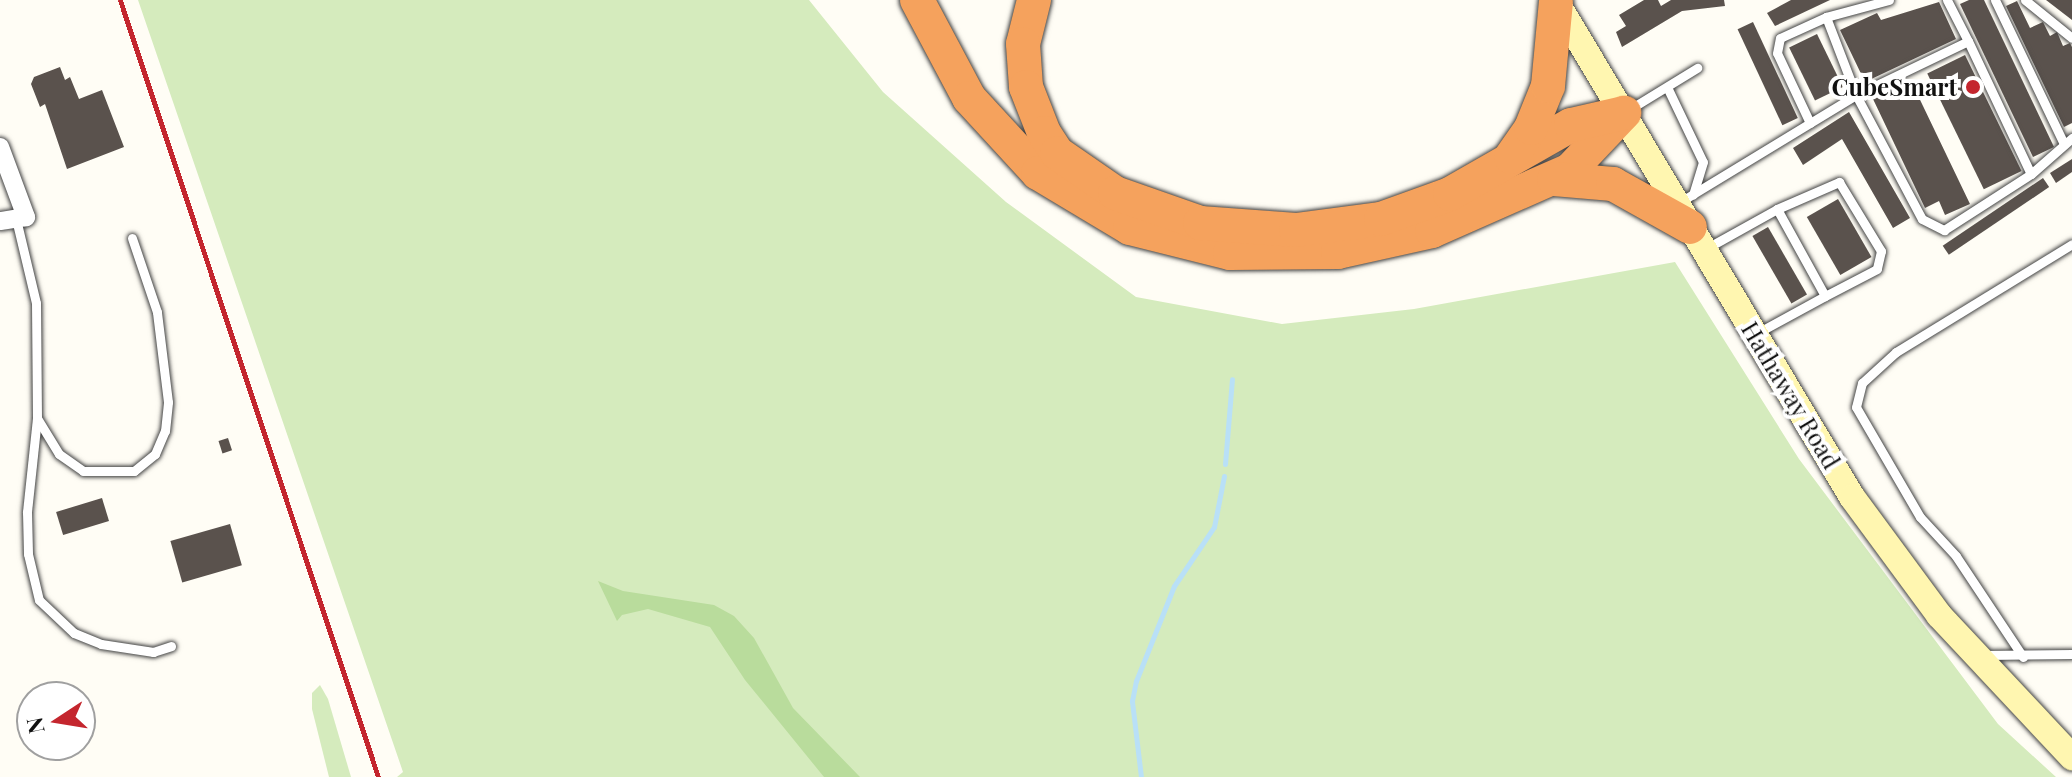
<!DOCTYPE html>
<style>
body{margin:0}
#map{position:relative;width:2072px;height:777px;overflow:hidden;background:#fffdf5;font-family:"Playfair Display",serif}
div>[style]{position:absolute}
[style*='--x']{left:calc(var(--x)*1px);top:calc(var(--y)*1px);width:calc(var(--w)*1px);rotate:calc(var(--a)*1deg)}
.green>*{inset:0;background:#d5ebbd}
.forest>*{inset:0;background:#b9dc9c}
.stream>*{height:5px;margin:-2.5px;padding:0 2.5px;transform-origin:2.5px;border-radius:2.5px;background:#b9e0f7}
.building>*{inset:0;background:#5a524d;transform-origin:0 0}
.roads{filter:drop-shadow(0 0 2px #444) drop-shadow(0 0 2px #444)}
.lane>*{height:9px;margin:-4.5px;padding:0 4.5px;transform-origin:4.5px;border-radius:4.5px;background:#fff}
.street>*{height:18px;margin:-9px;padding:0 9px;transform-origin:9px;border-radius:9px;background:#fff}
.secondary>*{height:26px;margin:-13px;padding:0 13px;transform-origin:13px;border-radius:13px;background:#fff6b0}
.highway>*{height:34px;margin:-17px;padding:0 17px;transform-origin:17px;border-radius:17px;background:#f5a25d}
.rail>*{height:5px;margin:-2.5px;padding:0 2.5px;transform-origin:2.5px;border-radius:2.5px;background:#c4262e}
.dots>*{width:22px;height:22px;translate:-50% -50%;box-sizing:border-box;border:4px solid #fff;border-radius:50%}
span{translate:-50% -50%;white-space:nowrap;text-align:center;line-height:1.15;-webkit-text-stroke:8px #fff;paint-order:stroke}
.poi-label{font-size:24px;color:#111;font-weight:700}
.right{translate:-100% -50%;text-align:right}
.street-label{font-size:24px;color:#111}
.north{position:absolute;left:16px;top:681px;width:80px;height:80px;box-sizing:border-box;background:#fff;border:2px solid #a0a0a0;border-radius:50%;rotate:258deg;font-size:22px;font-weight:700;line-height:32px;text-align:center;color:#111}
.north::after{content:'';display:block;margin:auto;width:28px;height:36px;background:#c4262e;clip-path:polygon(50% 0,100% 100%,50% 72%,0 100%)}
</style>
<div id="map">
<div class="green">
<div style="clip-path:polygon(138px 0,809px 0,883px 92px,1006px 202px,1136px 297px,1282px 324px,1414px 309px,1675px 262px,1799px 459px,1998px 724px,2056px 777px,397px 777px,403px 772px)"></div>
<div style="clip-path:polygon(320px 685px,328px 699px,351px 777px,329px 777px,312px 709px,312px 693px)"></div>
</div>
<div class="forest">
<div style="clip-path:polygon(598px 581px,623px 591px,714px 605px,734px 616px,754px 638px,793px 708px,860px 777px,824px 777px,745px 680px,710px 627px,648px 609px,622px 615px,617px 621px)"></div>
</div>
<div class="stream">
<div style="--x:1225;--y:464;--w:85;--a:-85.3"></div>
<div style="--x:1141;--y:777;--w:77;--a:-96.8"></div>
<div style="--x:1132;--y:701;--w:20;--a:-79"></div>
<div style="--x:1136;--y:681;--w:102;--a:-68.2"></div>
<div style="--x:1174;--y:586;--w:71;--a:-55.9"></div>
<div style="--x:1214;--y:527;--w:52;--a:-78.9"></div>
</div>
<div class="building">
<div style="clip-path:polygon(1644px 0,1658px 0,1661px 6px,1671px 0,1724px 0,1725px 6px,1682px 11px,1622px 47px,1616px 32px,1626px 26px,1619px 15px)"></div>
<div style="clip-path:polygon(1791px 0,1830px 0,1775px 26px,1767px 13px)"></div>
<div style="clip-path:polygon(1969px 0,1984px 0,2054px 147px,2033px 157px,1960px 4px)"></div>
<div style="clip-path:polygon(2046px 0,2072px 0,2072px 20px)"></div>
<div style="clip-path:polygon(2017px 1px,2030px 28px,2043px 22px,2050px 36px,2057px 32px,2063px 46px,2070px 43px,2072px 47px,2072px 123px,2064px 127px,2006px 6px)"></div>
<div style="clip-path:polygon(1939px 2px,1956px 39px,1865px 82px,1840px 30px,1877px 13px,1881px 20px)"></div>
<div style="left:1753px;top:22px;width:106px;height:17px;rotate:65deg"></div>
<div style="left:1817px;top:34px;width:59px;height:31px;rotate:64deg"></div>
<div style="left:1965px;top:55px;width:129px;height:42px;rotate:64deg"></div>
<div style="clip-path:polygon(60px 67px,65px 80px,70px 77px,79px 99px,102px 90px,124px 147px,67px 169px,45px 104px,40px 107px,31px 84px,34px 77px)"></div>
<div style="clip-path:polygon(1911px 81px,1970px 204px,1945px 215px,1939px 201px,1925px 208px,1873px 99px)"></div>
<div style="clip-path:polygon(1849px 112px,1910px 218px,1893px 228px,1842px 139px,1803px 165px,1793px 148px)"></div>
<div style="clip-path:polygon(2072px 159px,2072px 172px,2056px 183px,2050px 173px)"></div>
<div style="left:2043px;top:178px;width:11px;height:121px;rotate:56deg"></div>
<div style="left:1838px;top:199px;width:67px;height:36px;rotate:60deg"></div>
<div style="left:1768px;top:227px;width:78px;height:18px;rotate:60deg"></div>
<div style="left:228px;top:438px;width:13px;height:10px;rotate:72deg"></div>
<div style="left:102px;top:498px;width:24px;height:48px;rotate:73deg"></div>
<div style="left:230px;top:524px;width:43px;height:62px;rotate:74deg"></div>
</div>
<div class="roads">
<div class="lane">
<div style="--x:1889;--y:0;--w:65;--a:164.9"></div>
<div style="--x:1826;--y:17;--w:84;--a:69"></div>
<div style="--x:1856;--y:95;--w:140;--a:62"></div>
<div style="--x:1922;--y:219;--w:25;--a:27"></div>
<div style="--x:1944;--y:230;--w:103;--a:-32.8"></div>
<div style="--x:2031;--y:174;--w:55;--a:-41.3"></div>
<div style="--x:1947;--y:0;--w:46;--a:62.9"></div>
<div style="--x:1995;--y:0;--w:160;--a:64.4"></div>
<div style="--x:2025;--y:0;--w:60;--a:39"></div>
<div style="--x:1667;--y:87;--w:83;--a:64.4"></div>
<div style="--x:1703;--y:162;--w:34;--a:107"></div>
<div style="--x:1630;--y:109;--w:79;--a:-31.5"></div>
<div style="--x:1810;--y:123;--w:77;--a:-115.2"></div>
<div style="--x:1777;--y:53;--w:15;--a:-79"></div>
<div style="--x:1780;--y:38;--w:51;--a:-24.5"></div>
<div style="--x:1680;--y:202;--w:206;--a:-31.3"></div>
<div style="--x:1856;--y:95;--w:124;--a:-25.7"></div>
<div style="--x:1968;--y:41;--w:147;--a:64.7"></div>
<div style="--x:1777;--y:209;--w:68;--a:-23.5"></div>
<div style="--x:1839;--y:182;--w:81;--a:58.7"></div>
<div style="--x:1881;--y:251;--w:18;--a:103"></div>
<div style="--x:1877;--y:269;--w:59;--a:152.6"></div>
<div style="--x:16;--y:219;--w:86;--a:76.6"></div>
<div style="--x:36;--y:303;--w:115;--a:89.5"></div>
<div style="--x:37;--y:418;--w:42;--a:58.6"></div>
<div style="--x:59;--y:454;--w:29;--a:35"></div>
<div style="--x:83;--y:471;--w:51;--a:0"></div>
<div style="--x:134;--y:471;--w:27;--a:-39"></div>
<div style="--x:155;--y:454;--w:25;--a:-67"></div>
<div style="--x:165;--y:431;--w:29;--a:-84"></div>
<div style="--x:168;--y:402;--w:91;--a:-97"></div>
<div style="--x:157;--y:312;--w:78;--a:-108.7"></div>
<div style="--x:1707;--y:248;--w:80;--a:-29.1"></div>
<div style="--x:1777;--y:209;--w:99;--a:61.1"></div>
<div style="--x:1825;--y:296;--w:77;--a:151.4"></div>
<div style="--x:37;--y:418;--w:95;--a:96.1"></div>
<div style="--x:27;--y:512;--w:42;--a:88.6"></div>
<div style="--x:28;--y:554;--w:47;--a:76.6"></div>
<div style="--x:39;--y:600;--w:48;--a:43.3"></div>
<div style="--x:74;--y:633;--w:29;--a:22"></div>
<div style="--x:101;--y:644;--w:53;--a:8.7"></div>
<div style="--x:153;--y:652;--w:19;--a:-18"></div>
<div style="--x:1984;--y:655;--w:88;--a:-0.7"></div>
<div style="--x:2023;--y:657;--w:121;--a:-123.6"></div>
<div style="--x:1956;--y:556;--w:53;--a:-132.7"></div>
<div style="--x:1920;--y:517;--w:127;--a:-120.2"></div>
<div style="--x:1856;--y:407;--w:25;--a:-76"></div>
<div style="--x:1862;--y:383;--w:46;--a:-42.4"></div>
<div style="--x:1896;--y:352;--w:206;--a:-31.5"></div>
</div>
<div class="street">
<div style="--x:0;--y:147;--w:75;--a:69.6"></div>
<div style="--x:26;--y:217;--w:26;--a:171"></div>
</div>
<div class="secondary">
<div style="--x:1555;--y:0;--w:579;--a:59.14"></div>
<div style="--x:1852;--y:497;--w:147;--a:53.6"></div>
<div style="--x:1939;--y:615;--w:195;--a:46.9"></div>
</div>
<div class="highway">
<div style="--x:917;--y:0;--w:111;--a:62"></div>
<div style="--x:969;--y:98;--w:102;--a:47.4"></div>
<div style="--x:1038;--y:173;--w:107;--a:30.9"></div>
<div style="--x:1130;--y:228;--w:103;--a:14"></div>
<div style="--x:1230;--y:253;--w:108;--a:-0.5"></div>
<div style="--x:1338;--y:252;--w:96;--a:-12.6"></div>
<div style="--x:1432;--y:231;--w:151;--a:-23.8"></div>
<div style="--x:1570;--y:170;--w:79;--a:-46.5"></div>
<div style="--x:1034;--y:0;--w:45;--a:104"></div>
<div style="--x:1023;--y:44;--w:43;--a:86"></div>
<div style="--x:1026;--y:87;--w:49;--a:68.6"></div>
<div style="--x:1044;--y:133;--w:24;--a:57"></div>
<div style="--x:1057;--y:153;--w:70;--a:34.6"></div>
<div style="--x:1115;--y:193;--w:90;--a:19.4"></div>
<div style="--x:1200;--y:223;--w:96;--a:4.2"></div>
<div style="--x:1296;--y:230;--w:86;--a:-7.4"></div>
<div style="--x:1381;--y:219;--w:73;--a:-19.9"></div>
<div style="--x:1450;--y:194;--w:139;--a:-29.7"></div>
<div style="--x:1571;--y:125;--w:54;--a:-12.8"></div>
<div style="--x:1511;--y:157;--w:35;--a:-55"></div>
<div style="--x:1531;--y:128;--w:45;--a:-68"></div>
<div style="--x:1548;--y:86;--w:84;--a:-84.6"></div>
<div style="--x:1554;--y:179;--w:59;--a:4.8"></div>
<div style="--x:1613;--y:184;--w:88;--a:29.2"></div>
</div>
</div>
<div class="rail">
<div style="--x:120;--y:0;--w:819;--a:71.63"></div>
</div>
<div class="dots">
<div style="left:1973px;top:87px;background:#c4262e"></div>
</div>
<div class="poi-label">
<span class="right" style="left:1957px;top:87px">CubeSmart</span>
</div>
<div class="street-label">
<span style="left:1791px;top:395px;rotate:59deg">Hathaway Road</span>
</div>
<div class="north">N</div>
</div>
